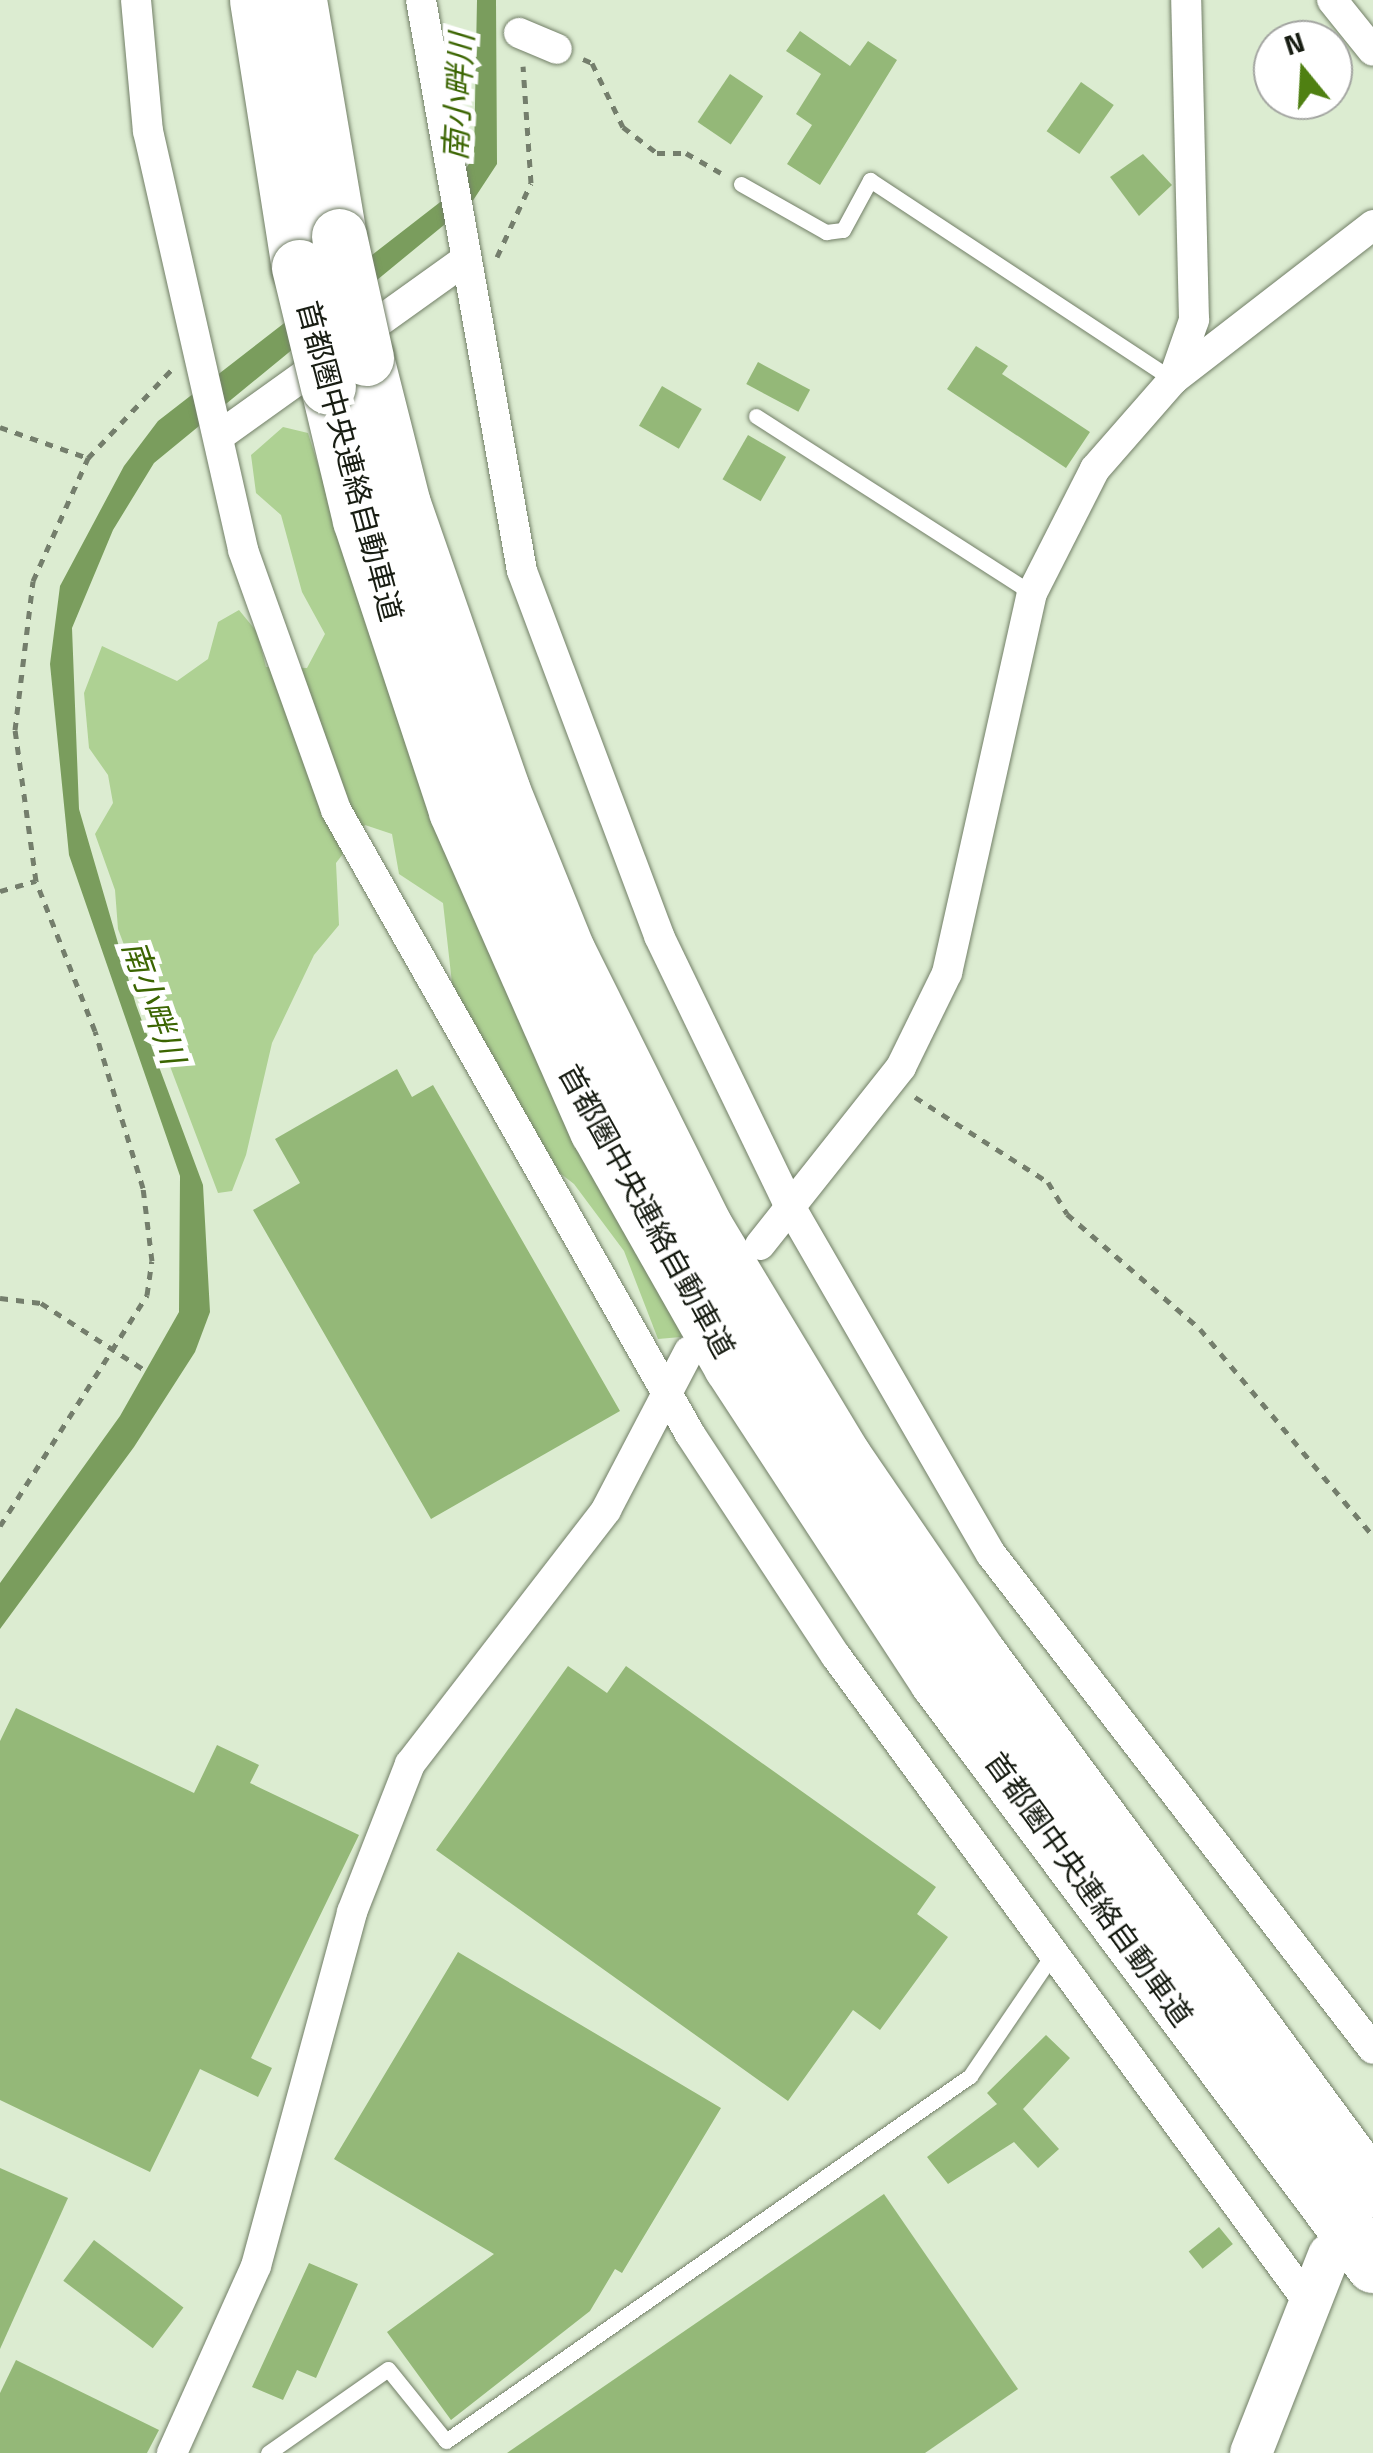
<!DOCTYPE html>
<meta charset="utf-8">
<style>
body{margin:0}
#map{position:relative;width:1373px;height:2453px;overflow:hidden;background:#dcecd1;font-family:"Titillium Web","Noto Sans JP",sans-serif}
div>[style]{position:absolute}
.green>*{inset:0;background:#aed193}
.water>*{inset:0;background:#7a9d5d}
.building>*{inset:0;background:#94b878;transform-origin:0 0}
.path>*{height:5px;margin-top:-2.5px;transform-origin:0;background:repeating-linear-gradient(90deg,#747e6c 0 8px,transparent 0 16px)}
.roads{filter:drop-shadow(0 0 2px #727f67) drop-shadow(0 0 2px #727f67)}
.lane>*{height:15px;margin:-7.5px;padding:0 7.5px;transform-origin:7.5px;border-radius:7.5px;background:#fff}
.street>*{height:30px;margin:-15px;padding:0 15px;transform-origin:15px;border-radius:15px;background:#fff}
.secondary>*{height:42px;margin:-21px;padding:0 21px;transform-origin:21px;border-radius:21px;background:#fff}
.highway>*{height:55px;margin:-27.5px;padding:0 27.5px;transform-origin:27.5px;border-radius:27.5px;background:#fff}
.bridges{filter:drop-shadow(0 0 2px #727f67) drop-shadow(0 0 2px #727f67)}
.highway-bridge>*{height:55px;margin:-27.5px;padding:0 27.5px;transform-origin:27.5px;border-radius:27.5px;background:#fff}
span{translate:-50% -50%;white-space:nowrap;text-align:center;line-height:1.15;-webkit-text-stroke:10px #fff;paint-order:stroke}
.street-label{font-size:30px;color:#181d13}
.water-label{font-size:32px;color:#3b6501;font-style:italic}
.north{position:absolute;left:1253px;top:20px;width:100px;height:100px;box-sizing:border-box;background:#fff;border:2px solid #a3a5a1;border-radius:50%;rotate:342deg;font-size:28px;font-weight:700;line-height:40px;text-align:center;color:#181d13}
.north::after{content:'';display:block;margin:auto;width:35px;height:45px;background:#4f8012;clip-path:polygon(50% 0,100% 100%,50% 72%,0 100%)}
</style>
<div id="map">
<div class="green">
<div style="clip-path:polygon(283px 427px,308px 433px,404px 738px,684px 1299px,681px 1337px,658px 1339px,624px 1251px,574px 1184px,552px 1167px,453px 992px,443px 903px,399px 874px,392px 834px,365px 825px,336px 863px,339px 925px,314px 955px,272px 1043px,246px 1155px,232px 1191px,218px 1193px,118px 929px,115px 890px,95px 834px,113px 803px,108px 775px,89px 748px,84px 693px,102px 646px,177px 681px,208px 659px,218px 622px,239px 610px,257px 632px,266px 667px,307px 668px,325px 634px,302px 592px,281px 515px,256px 493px,251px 455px)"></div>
</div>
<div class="water">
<div style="clip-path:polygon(477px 0,496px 0,497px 164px,472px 202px,154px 463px,113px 530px,72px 628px,79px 809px,136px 1005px,203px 1185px,210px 1312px,195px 1352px,134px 1447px,0 1629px,0 1583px,120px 1416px,179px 1312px,180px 1176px,69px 855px,50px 664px,60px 586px,124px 466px,158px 421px,448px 196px,474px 156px)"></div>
</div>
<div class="building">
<div style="clip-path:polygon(800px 31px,850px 66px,868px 41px,897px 60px,820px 185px,787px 164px,812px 125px,796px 114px,821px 74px,786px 51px)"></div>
<div style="left:730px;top:74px;width:40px;height:58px;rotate:34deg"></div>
<div style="left:1081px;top:82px;width:40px;height:60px;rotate:35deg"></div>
<div style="clip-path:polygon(1143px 154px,1172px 185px,1139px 216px,1110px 177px)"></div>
<div style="clip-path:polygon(976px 346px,1008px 366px,1002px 374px,1090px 432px,1066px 468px,947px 389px)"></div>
<div style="left:758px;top:362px;width:59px;height:25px;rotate:28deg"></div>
<div style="left:662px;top:386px;width:46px;height:46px;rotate:30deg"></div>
<div style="left:748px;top:435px;width:44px;height:51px;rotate:30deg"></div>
<div style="clip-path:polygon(397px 1069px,412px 1097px,433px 1085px,620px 1411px,431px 1519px,253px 1210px,300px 1183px,275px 1139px)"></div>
<div style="clip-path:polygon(568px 1666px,607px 1693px,626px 1666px,936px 1887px,917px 1914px,948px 1937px,880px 2030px,853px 2010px,788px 2101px,436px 1850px)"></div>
<div style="clip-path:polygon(16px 1708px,194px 1793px,217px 1745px,259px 1765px,250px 1783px,359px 1835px,251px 2058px,272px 2068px,258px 2097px,200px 2069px,150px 2172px,0 2100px,0 1741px)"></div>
<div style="clip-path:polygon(458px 1952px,721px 2108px,622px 2273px,615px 2269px,590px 2311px,451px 2420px,387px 2332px,494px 2254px,334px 2159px)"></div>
<div style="clip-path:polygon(1046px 2035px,1070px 2058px,1023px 2109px,1059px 2149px,1038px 2168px,1014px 2142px,948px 2184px,927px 2157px,997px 2104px,987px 2093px)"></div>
<div style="clip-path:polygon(0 2168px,68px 2198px,0 2349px)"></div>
<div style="clip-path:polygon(884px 2194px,1018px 2389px,925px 2453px,507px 2453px)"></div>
<div style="left:1219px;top:2227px;width:22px;height:39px;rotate:51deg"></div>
<div style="left:94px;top:2240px;width:112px;height:51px;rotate:37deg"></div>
<div style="clip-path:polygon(309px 2263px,358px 2284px,316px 2378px,297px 2370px,283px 2400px,252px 2387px)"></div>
<div style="clip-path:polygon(16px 2360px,159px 2430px,147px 2453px,0 2453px,0 2393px)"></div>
</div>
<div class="path">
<div style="left:583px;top:59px;width:10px;rotate:24deg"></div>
<div style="left:592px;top:63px;width:71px;rotate:64.2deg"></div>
<div style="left:623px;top:127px;width:43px;rotate:37.4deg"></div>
<div style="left:657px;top:153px;width:29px"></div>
<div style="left:686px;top:153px;width:40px;rotate:29.7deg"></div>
<div style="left:497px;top:257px;width:81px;rotate:-65.3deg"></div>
<div style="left:531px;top:183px;width:117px;rotate:-93.9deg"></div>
<div style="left:0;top:427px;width:93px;rotate:19.4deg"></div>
<div style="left:88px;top:458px;width:124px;rotate:-46.6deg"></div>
<div style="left:0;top:891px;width:37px;rotate:-16deg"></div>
<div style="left:915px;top:1097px;width:158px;rotate:32.6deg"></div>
<div style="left:1048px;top:1182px;width:37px;rotate:59deg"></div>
<div style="left:1067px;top:1214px;width:176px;rotate:40.8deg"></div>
<div style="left:1200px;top:1329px;width:270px;rotate:50.1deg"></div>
<div style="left:0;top:1298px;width:41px;rotate:7deg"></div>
<div style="left:41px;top:1303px;width:125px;rotate:32.9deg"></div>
<div style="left:0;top:1526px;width:274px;rotate:-57.5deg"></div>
<div style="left:147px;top:1295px;width:34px;rotate:-82deg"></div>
<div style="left:152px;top:1261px;width:74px;rotate:-97deg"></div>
<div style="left:143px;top:1188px;width:164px;rotate:-107deg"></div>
<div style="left:95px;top:1031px;width:161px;rotate:-111.5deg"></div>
<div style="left:36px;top:881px;width:152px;rotate:-97.9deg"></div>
<div style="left:15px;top:730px;width:150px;rotate:-83.1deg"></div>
<div style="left:33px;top:581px;width:135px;rotate:-65.9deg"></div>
</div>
<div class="roads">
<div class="lane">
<div style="left:741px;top:184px;width:98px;rotate:29.5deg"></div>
<div style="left:826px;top:232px;width:17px;rotate:-7deg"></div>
<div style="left:843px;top:230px;width:57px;rotate:-61.6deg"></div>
<div style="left:870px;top:180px;width:363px;rotate:33.4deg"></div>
<div style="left:756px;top:416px;width:328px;rotate:32.7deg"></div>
<div style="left:268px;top:2453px;width:146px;rotate:-35deg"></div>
<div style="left:388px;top:2369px;width:92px;rotate:51.1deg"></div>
<div style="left:446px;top:2441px;width:639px;rotate:-34.86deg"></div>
<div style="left:970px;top:2076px;width:148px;rotate:-55.8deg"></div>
</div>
<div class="street">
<div style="left:136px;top:0;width:132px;rotate:84.8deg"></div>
<div style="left:148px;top:131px;width:430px;rotate:77.2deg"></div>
<div style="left:243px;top:550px;width:276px;rotate:70.3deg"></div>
<div style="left:336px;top:810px;width:717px;rotate:60.43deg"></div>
<div style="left:690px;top:1434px;width:266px;rotate:56.7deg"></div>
<div style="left:836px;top:1656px;width:803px;rotate:53.82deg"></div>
<div style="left:421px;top:0;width:580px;rotate:79.97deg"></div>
<div style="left:522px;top:571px;width:390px;rotate:69.4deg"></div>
<div style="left:659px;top:936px;width:294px;rotate:64.2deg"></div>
<div style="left:787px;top:1201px;width:408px;rotate:60deg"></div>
<div style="left:991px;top:1554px;width:625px;rotate:52.34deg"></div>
<div style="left:1332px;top:0;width:65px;rotate:51.2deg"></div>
<div style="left:519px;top:33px;width:41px;rotate:22.8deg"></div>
<div style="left:1174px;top:379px;width:252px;rotate:-37.7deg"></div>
<div style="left:222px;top:434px;width:299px;rotate:-35.6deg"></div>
<div style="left:760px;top:1245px;width:227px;rotate:-51.6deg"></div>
<div style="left:901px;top:1067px;width:105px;rotate:-63.9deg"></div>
<div style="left:947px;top:973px;width:389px;rotate:-77.4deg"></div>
<div style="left:1032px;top:593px;width:139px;rotate:-63.1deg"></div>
<div style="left:1095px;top:469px;width:118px;rotate:-48.8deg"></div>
<div style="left:1173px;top:380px;width:64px;rotate:-70.7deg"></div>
<div style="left:1194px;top:320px;width:320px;rotate:-91.4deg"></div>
<div style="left:172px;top:2453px;width:205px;rotate:-65.8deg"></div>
<div style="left:256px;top:2266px;width:367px;rotate:-74.8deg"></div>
<div style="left:352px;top:1912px;width:159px;rotate:-68.6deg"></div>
<div style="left:410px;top:1764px;width:321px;rotate:-52.3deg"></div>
<div style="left:606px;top:1510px;width:179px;rotate:-62.4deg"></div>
</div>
<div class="secondary">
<div style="left:1251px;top:2453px;width:213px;rotate:-68.5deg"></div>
</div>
<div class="highway">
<div style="left:257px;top:0;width:270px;rotate:81.1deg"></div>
<div style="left:299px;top:0;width:239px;rotate:80.4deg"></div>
<div style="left:366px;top:358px;width:151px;rotate:75.8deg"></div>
<div style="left:403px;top:504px;width:302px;rotate:70.8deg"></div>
<div style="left:502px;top:789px;width:176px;rotate:68deg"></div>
<div style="left:568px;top:952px;width:305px;rotate:63.5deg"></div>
<div style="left:704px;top:1225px;width:271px;rotate:58.9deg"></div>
<div style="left:844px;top:1457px;width:241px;rotate:55.7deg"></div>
<div style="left:980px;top:1656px;width:663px;rotate:53.65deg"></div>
<div style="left:328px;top:387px;width:137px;rotate:76.5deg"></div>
<div style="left:360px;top:520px;width:306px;rotate:71.7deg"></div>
<div style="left:456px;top:811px;width:349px;rotate:66.2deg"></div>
<div style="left:597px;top:1130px;width:271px;rotate:60.4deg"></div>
<div style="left:731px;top:1366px;width:376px;rotate:56.8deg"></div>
<div style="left:937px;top:1681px;width:729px;rotate:53.26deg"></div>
</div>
</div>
<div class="bridges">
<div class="highway-bridge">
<div style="left:339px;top:236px;width:125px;rotate:77.5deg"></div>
<div style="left:299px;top:267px;width:123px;rotate:76.4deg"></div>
</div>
</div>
<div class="street-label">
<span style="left:350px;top:461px;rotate:75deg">首都圏中央連絡自動車道</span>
<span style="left:647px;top:1211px;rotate:61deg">首都圏中央連絡自動車道</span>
<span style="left:1089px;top:1889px;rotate:54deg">首都圏中央連絡自動車道</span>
</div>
<div class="water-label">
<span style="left:458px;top:97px;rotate:-87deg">南小畔川</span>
<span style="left:154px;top:1002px;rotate:71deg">南小畔川</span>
</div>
<div class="north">N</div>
</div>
